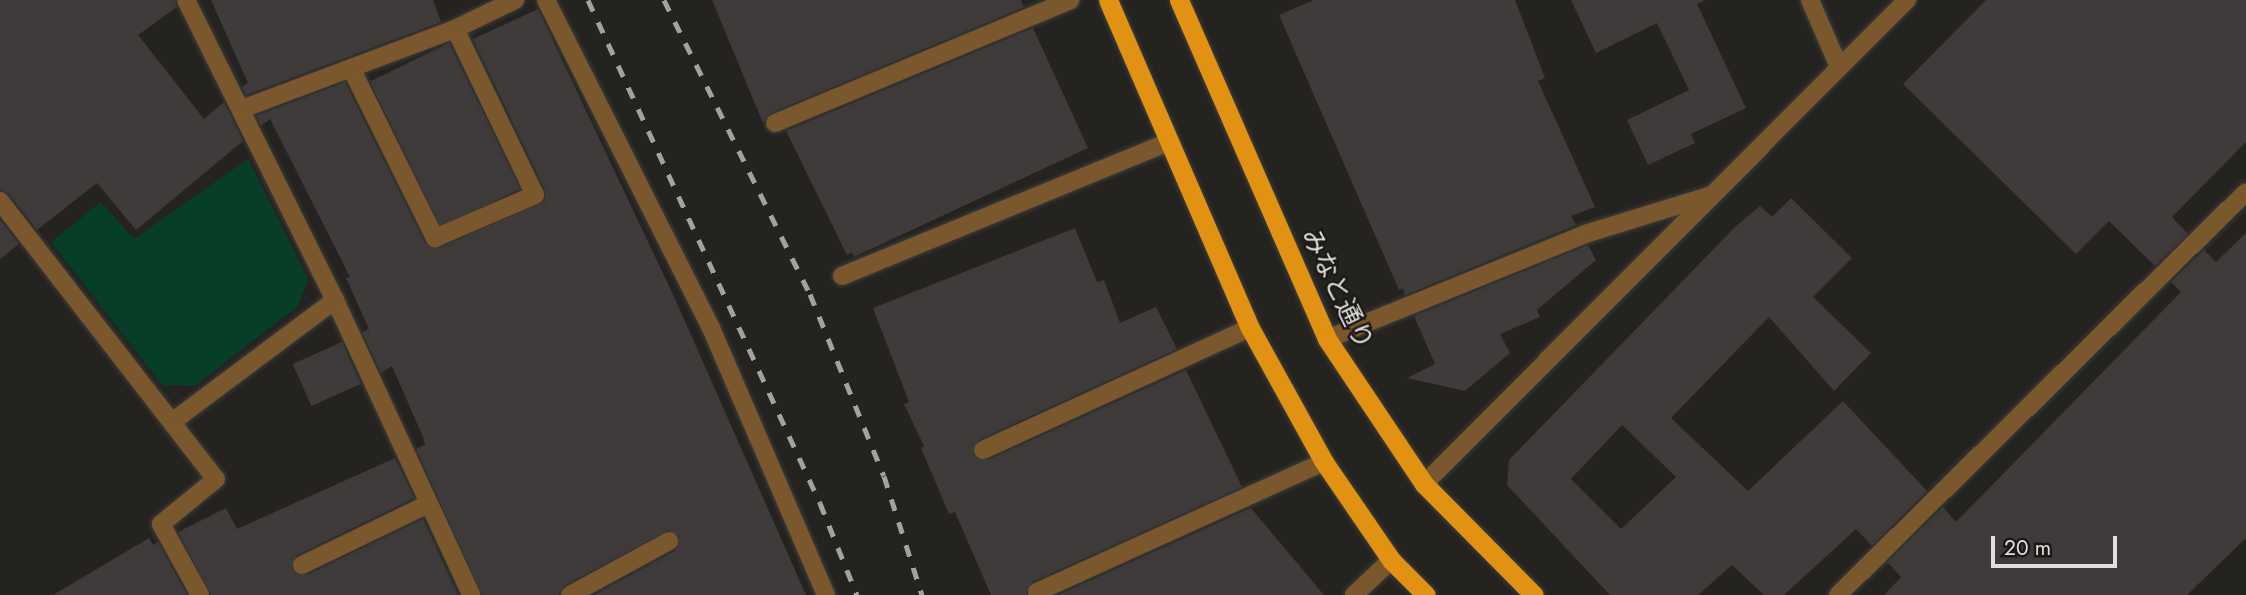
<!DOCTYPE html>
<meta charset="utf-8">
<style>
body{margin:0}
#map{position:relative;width:2246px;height:595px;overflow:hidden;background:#242320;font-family:Jost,"Noto Sans JP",sans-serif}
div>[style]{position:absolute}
.green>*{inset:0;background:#073e27}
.building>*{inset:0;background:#3e3b3a;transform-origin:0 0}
.roads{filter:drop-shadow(0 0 2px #3e3d3a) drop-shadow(0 0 2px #3e3d3a)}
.service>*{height:18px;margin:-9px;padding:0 9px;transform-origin:9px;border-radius:9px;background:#7a572d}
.minor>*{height:18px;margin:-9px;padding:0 9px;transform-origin:9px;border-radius:9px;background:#7a572d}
.tertiary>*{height:18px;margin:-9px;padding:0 9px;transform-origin:9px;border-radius:9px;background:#7a572d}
.trunk>*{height:19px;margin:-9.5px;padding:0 9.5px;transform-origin:9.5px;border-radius:9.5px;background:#e29212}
.rail>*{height:5px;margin-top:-2.5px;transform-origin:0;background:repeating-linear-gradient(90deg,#a3a29f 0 12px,transparent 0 24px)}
span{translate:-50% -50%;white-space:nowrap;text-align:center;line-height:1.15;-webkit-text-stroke:5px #1b1917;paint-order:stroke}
.street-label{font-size:26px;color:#e0dfdd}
.scale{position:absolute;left:1991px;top:536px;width:126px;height:32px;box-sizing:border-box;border:4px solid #e0dfdd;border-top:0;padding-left:9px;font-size:21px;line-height:24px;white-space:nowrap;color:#e0dfdd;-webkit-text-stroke:5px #1b1917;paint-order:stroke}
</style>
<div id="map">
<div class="green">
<div style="clip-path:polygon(248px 159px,308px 279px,298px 306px,195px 386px,162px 385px,51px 242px,101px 202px,134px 239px)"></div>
</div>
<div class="building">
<div style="clip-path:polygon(0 0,175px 0,177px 7px,138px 35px,204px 119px,224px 102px,243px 141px,136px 230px,97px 183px,37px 230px,9px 194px,0 190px)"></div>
<div style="clip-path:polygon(211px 0,433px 0,441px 22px,246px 95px,242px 87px,248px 83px)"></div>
<div style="clip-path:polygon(712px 0,1021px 0,1024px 7px,771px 113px,763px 123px)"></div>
<div style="clip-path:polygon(1314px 0,1515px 0,1545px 78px,1538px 81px,1595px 207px,1571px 216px,1576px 225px,1405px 295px,1403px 288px,1399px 290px,1279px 15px)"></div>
<div style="clip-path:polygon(1571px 0,1705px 0,1697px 4px,1746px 108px,1691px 134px,1695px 143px,1648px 165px,1627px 120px,1689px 90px,1657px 23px,1596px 53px)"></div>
<div style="clip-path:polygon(1986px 0,2246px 0,2246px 142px,2172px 217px,2188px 234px,2155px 266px,2109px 221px,2076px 254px,1903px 84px)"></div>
<div style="clip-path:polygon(538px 9px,676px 301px,806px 595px,594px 595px,675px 551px,679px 536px,669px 530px,565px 585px,559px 595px,482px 595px,416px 449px,425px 445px,423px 437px,392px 366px,381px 373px,362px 332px,369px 329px,346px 278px,350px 277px,270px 119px,261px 126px,256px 116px,345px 82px,425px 243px,439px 248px,545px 201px,545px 190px,473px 39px)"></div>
<div style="clip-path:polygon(1033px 28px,1088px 148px,854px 257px,852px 252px,847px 255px,786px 131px)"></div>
<div style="left:449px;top:43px;width:162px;height:88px;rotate:64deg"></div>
<div style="clip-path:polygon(evenodd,1791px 198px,1852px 258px,1813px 297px,1871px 353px,1834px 391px,1769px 317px,1671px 418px,1748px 491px,1843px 401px,1927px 491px,1872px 546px,1856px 529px,1784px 595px,1764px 595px,1732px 565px,1698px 595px,1610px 595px,1507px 485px,1509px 460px,1735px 227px,1760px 206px,1772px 217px,1791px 198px,1622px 425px,1676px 477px,1621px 529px,1571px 479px,1622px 425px)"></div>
<div style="clip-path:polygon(0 220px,19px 244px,0 259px)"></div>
<div style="clip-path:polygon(1075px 228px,1097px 282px,1104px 280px,1120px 323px,1156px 307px,1177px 349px,978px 440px,973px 455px,988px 460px,1186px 370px,1242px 487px,1032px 582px,1026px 595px,991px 595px,955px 512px,949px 514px,921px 448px,924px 446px,904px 404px,909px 402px,873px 308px)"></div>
<div style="clip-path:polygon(2246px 233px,2246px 538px,2187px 595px,1884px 595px,1901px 577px,1887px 562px,1943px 507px,1956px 522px,2181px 292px,2171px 282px,2204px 250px,2216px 262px)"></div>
<div style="clip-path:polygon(1588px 245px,1596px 260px,1537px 310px,1540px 317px,1500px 334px,1510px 353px,1465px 391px,1407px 378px,1435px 364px,1414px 316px)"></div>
<div style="left:342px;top:342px;width:46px;height:54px;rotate:66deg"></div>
<div style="clip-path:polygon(395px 458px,414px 498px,297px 555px,292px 569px,307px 575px,423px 519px,458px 595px,211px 595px,178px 532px,226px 508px,237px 529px)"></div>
<div style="clip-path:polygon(1251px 508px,1324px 595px,1058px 595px)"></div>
<div style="clip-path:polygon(149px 538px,153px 545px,158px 542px,187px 595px,53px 595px)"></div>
</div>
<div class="roads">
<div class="service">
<div style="left:775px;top:123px;width:320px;rotate:-22.6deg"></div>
<div style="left:842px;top:276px;width:352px;rotate:-22.3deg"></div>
<div style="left:983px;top:450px;width:294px;rotate:-24.6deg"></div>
<div style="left:1037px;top:592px;width:315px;rotate:-24.4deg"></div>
<div style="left:570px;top:595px;width:113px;rotate:-28.6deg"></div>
</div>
<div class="minor">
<div style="left:186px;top:0;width:335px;rotate:63.6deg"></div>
<div style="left:335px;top:300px;width:325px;rotate:65.2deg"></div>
<div style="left:546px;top:0;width:367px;rotate:63.3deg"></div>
<div style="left:711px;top:328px;width:291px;rotate:66.7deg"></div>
<div style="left:1810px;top:0;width:73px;rotate:66.6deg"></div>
<div style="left:351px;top:68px;width:190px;rotate:63.7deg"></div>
<div style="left:435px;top:238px;width:109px;rotate:-23.3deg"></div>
<div style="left:535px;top:195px;width:184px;rotate:-115.7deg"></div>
<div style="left:242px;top:109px;width:228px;rotate:-20.6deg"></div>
<div style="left:455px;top:29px;width:67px;rotate:-25.8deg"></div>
<div style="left:0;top:201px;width:352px;rotate:52.2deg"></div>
<div style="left:216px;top:479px;width:71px;rotate:140.7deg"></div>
<div style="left:161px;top:524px;width:81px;rotate:61.2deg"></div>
<div style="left:1327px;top:339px;width:279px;rotate:-22.1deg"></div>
<div style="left:1585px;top:234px;width:133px;rotate:-17.1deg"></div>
<div style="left:172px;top:422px;width:204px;rotate:-36.8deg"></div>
<div style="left:302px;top:565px;width:140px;rotate:-25.8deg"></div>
<div style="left:1354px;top:595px;width:51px;rotate:-43.4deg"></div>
<div style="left:1838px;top:595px;width:573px;rotate:-44.65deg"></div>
</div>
<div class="tertiary">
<div style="left:1424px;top:484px;width:684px;rotate:-45.06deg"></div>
</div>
<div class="trunk">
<div style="left:1108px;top:0;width:357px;rotate:66.6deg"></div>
<div style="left:1250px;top:328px;width:153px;rotate:61.1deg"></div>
<div style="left:1324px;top:462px;width:119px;rotate:55.6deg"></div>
<div style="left:1391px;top:560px;width:49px;rotate:45deg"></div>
<div style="left:1179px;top:0;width:370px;rotate:66.4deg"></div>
<div style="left:1327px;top:339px;width:174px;rotate:56.2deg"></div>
<div style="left:1424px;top:484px;width:156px;rotate:45.3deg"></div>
</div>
</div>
<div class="rail">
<div style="left:588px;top:0;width:554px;rotate:65.24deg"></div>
<div style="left:820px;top:503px;width:99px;rotate:68.1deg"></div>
<div style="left:664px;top:0;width:328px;rotate:63.6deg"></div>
<div style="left:810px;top:294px;width:196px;rotate:67.9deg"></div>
<div style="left:884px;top:476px;width:125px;rotate:72.3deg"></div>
</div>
<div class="street-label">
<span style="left:1337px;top:289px;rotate:64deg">みなと通り</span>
</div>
<div class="scale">20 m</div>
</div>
